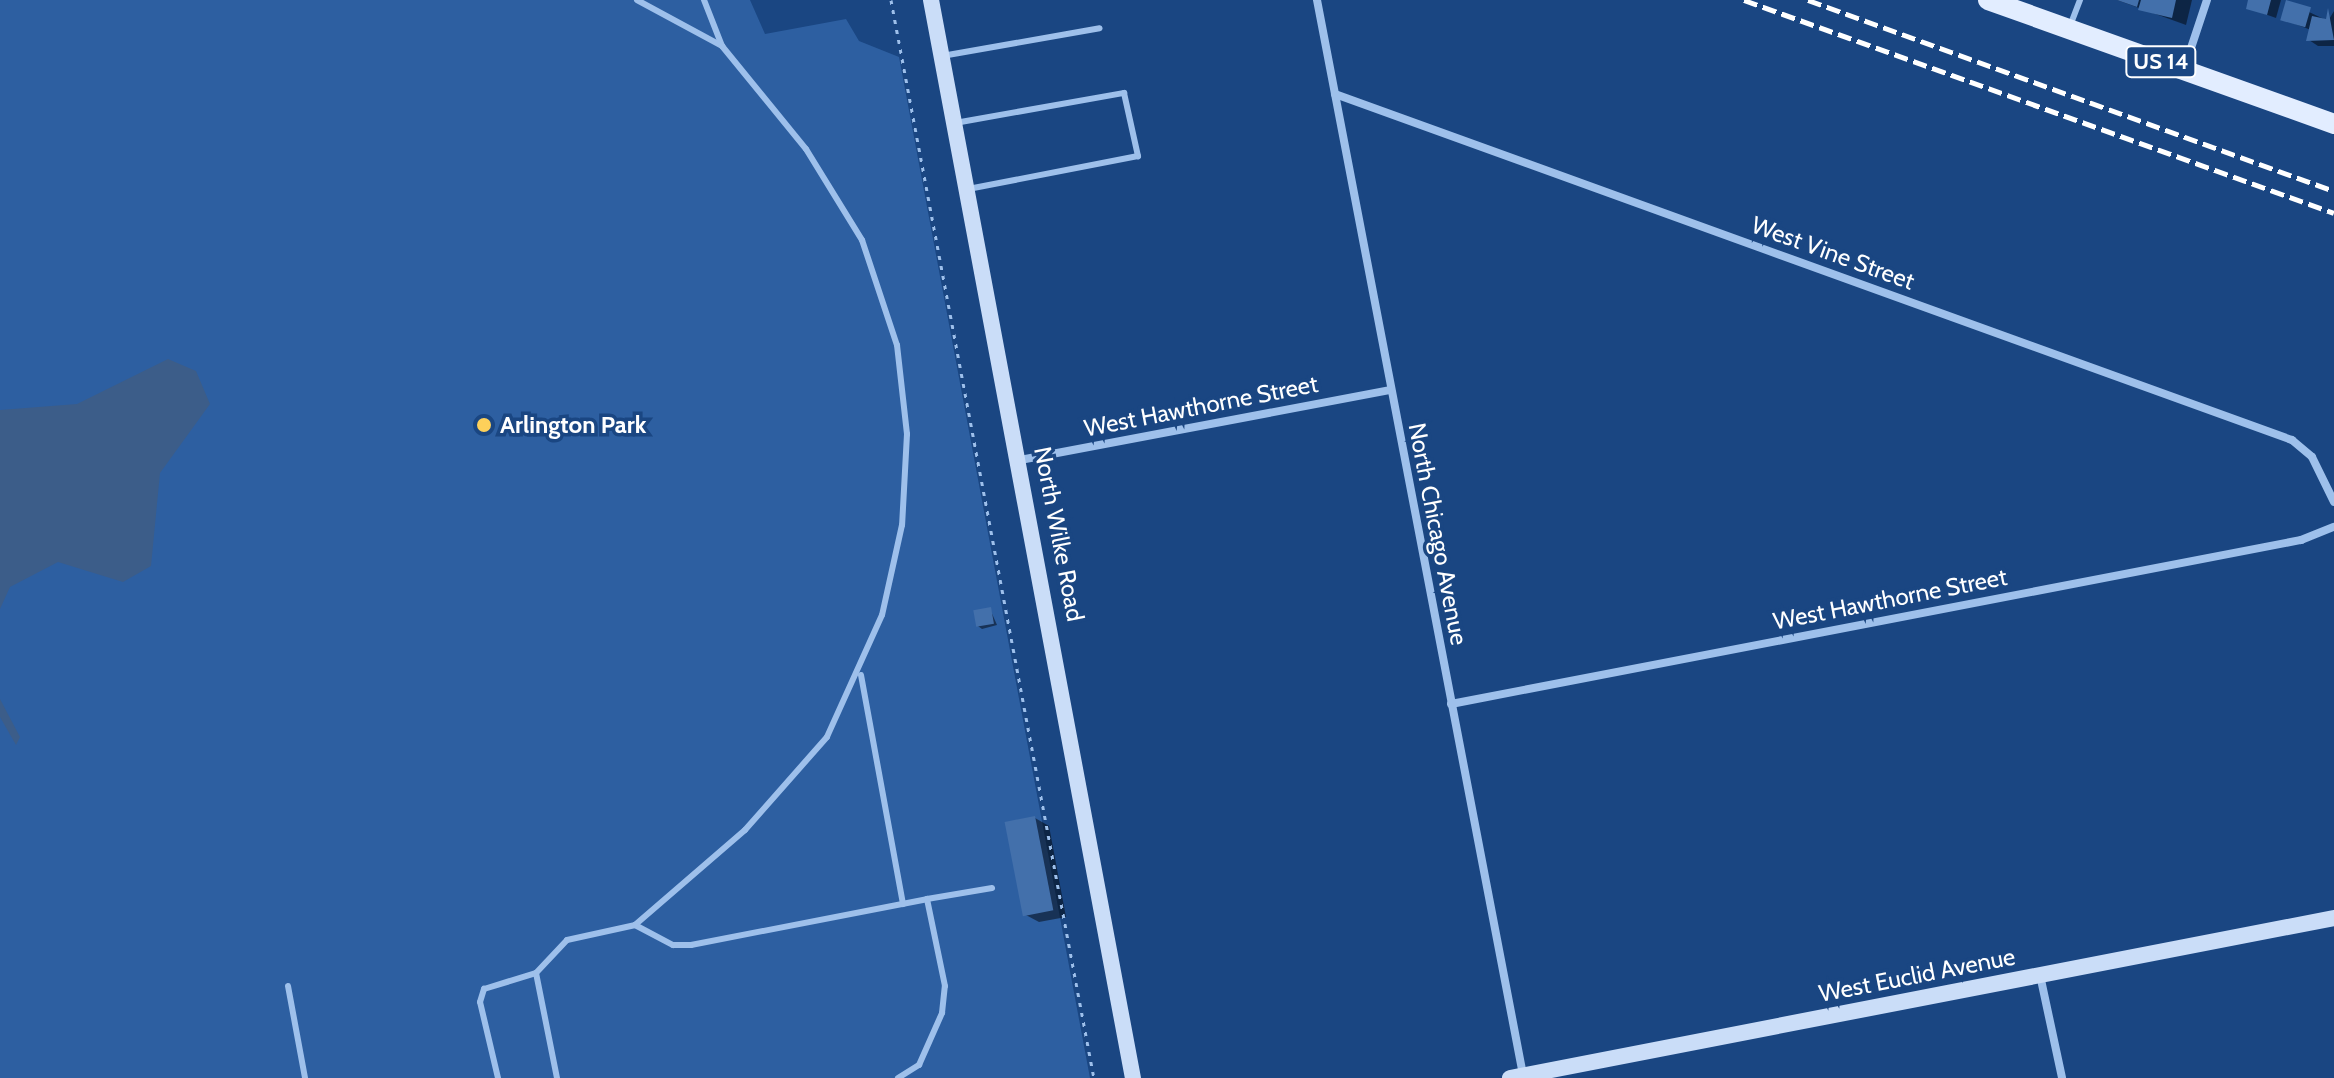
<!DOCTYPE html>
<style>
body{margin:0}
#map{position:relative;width:2334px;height:1078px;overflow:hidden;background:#1a4682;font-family:Cabin,sans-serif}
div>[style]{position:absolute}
.green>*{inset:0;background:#2d5fa1}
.water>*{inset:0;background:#3c5d89}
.shadow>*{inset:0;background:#0007}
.building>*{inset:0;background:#4370ab;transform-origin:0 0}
.path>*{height:3px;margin-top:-1.5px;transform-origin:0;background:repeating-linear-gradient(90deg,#9ec0eb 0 4px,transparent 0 10px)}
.service>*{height:6px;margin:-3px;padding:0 3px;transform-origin:3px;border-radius:3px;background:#9ec0eb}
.minor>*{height:8px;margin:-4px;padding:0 4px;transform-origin:4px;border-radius:4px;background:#9ec0eb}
.secondary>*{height:16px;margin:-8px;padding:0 8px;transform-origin:8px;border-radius:8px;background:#caddf8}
.primary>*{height:20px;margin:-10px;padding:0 10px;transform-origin:10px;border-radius:10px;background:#e2edff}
.rail>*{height:5px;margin-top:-2.5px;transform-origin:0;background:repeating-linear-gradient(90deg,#fff 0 14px,transparent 0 20px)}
.dots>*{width:22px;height:22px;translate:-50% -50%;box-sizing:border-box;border:4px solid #1a4682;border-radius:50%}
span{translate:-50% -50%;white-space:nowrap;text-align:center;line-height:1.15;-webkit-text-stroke:7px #1a4682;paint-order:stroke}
.shield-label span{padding:2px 6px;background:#1a4682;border:2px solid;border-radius:6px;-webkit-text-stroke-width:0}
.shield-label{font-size:22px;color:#fff;font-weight:700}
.street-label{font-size:24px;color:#fff}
.poi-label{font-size:24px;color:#fff;font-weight:700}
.left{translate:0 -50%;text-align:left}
</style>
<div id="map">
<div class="green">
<div style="clip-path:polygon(0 0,750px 0,765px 34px,846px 19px,859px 41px,899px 57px,1090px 1078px,0 1078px)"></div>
</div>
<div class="water">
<div style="clip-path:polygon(168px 359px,196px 371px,210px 404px,160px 473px,151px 566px,123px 582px,58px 562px,10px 587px,0 609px,0 410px,77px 404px)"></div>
<div style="clip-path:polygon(0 699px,20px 737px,16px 745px,0 717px)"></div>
</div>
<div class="shadow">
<div style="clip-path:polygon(2117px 0,2192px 0,2186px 25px)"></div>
<div style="clip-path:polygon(2250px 0,2281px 0,2276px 18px,2248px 8px)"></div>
<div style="clip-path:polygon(2288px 2px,2328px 21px,2334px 11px,2334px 46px,2318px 46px,2309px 40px,2311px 30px,2282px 19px)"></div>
<div style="clip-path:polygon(990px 609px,997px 625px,982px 629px,978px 626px)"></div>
<div style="clip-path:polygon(1035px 818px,1049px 826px,1066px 917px,1039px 922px,1024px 914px)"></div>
</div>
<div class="building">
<div style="clip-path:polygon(2117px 0,2139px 0,2137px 7px)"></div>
<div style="clip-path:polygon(2141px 0,2176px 0,2172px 18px,2138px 10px)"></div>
<div style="clip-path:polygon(2248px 0,2271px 0,2267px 15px,2246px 9px)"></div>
<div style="left:2286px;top:0;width:26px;height:21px;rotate:16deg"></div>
<div style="clip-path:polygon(2328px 8px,2334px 40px,2306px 41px,2312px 16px,2326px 19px)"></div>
<div style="left:991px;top:607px;width:17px;height:18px;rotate:80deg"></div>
<div style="left:1035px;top:816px;width:96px;height:31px;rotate:79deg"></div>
</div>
<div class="path">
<div style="left:891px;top:0;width:1097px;rotate:79.34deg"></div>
</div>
<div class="service">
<div style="left:637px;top:0;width:97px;rotate:28.4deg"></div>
<div style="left:704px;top:0;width:49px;rotate:68.6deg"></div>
<div style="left:722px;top:46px;width:133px;rotate:50.8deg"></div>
<div style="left:806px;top:149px;width:107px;rotate:58.4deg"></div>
<div style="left:862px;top:240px;width:111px;rotate:71.6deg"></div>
<div style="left:897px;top:345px;width:90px;rotate:83.6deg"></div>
<div style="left:907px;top:434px;width:91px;rotate:93.1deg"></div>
<div style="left:902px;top:525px;width:92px;rotate:102.5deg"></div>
<div style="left:882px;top:615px;width:134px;rotate:114.3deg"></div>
<div style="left:827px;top:737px;width:124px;rotate:131.4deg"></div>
<div style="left:745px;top:830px;width:145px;rotate:139.2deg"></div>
<div style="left:635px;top:925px;width:43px;rotate:27.8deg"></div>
<div style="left:673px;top:945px;width:18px"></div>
<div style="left:691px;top:945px;width:240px;rotate:-11deg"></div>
<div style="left:2070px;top:26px;width:28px;rotate:-69deg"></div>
<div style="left:942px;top:56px;width:160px;rotate:-10deg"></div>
<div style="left:955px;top:123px;width:172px;rotate:-10.1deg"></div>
<div style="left:1124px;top:93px;width:65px;rotate:77.5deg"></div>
<div style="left:1138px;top:156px;width:173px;rotate:169deg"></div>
<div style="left:861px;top:675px;width:233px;rotate:79.6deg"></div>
<div style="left:288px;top:986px;width:94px;rotate:79.5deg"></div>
<div style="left:498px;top:1078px;width:78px;rotate:-103.3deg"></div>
<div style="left:480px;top:1002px;width:14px;rotate:-73deg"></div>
<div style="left:484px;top:989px;width:54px;rotate:-17.1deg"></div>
<div style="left:557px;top:1078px;width:107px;rotate:-101.3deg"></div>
<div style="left:536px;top:973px;width:45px;rotate:-46.8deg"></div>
<div style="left:567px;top:940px;width:70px;rotate:-12.4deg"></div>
<div style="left:898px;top:1078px;width:25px;rotate:-32deg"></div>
<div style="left:919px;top:1065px;width:57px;rotate:-66.1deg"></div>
<div style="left:942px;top:1013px;width:27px;rotate:-84deg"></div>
<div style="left:945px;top:986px;width:89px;rotate:-101.7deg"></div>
<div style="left:927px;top:899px;width:66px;rotate:-9.6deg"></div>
</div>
<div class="minor">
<div style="left:1317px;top:0;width:1095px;rotate:79.15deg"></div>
<div style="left:2184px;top:69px;width:73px;rotate:-71.6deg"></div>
<div style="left:1335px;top:94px;width:1018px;rotate:19.88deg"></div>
<div style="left:2292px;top:440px;width:26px;rotate:40deg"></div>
<div style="left:2312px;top:457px;width:50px;rotate:63.9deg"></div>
<div style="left:1020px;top:460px;width:376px;rotate:-10.7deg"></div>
<div style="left:1451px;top:704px;width:866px;rotate:-10.92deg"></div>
<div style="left:2301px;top:540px;width:35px;rotate:-22deg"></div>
<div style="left:2040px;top:975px;width:105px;rotate:77.9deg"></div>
</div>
<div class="secondary">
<div style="left:931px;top:0;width:1097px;rotate:79.39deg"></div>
<div style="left:1510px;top:1078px;width:839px;rotate:-10.99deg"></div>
</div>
<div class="primary">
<div style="left:1988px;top:0;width:368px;rotate:19.7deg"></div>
</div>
<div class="rail">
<div style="left:1744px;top:0;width:627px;rotate:19.85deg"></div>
<div style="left:1808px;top:0;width:560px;rotate:19.96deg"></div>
</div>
<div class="dots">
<div style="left:484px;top:425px;background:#fdd05a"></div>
</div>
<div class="shield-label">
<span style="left:2161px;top:62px">US 14</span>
</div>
<div class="street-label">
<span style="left:1833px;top:253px;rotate:20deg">West Vine Street</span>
<span style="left:1201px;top:406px;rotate:-11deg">West Hawthorne Street</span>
<span style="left:1059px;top:534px;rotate:79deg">North Wilke Road</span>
<span style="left:1438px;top:534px;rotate:79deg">North Chicago Avenue</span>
<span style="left:1890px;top:599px;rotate:-11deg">West Hawthorne Street</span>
<span style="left:1917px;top:975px;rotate:-11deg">West Euclid Avenue</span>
</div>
<div class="poi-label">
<span class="left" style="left:500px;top:425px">Arlington Park</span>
</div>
</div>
